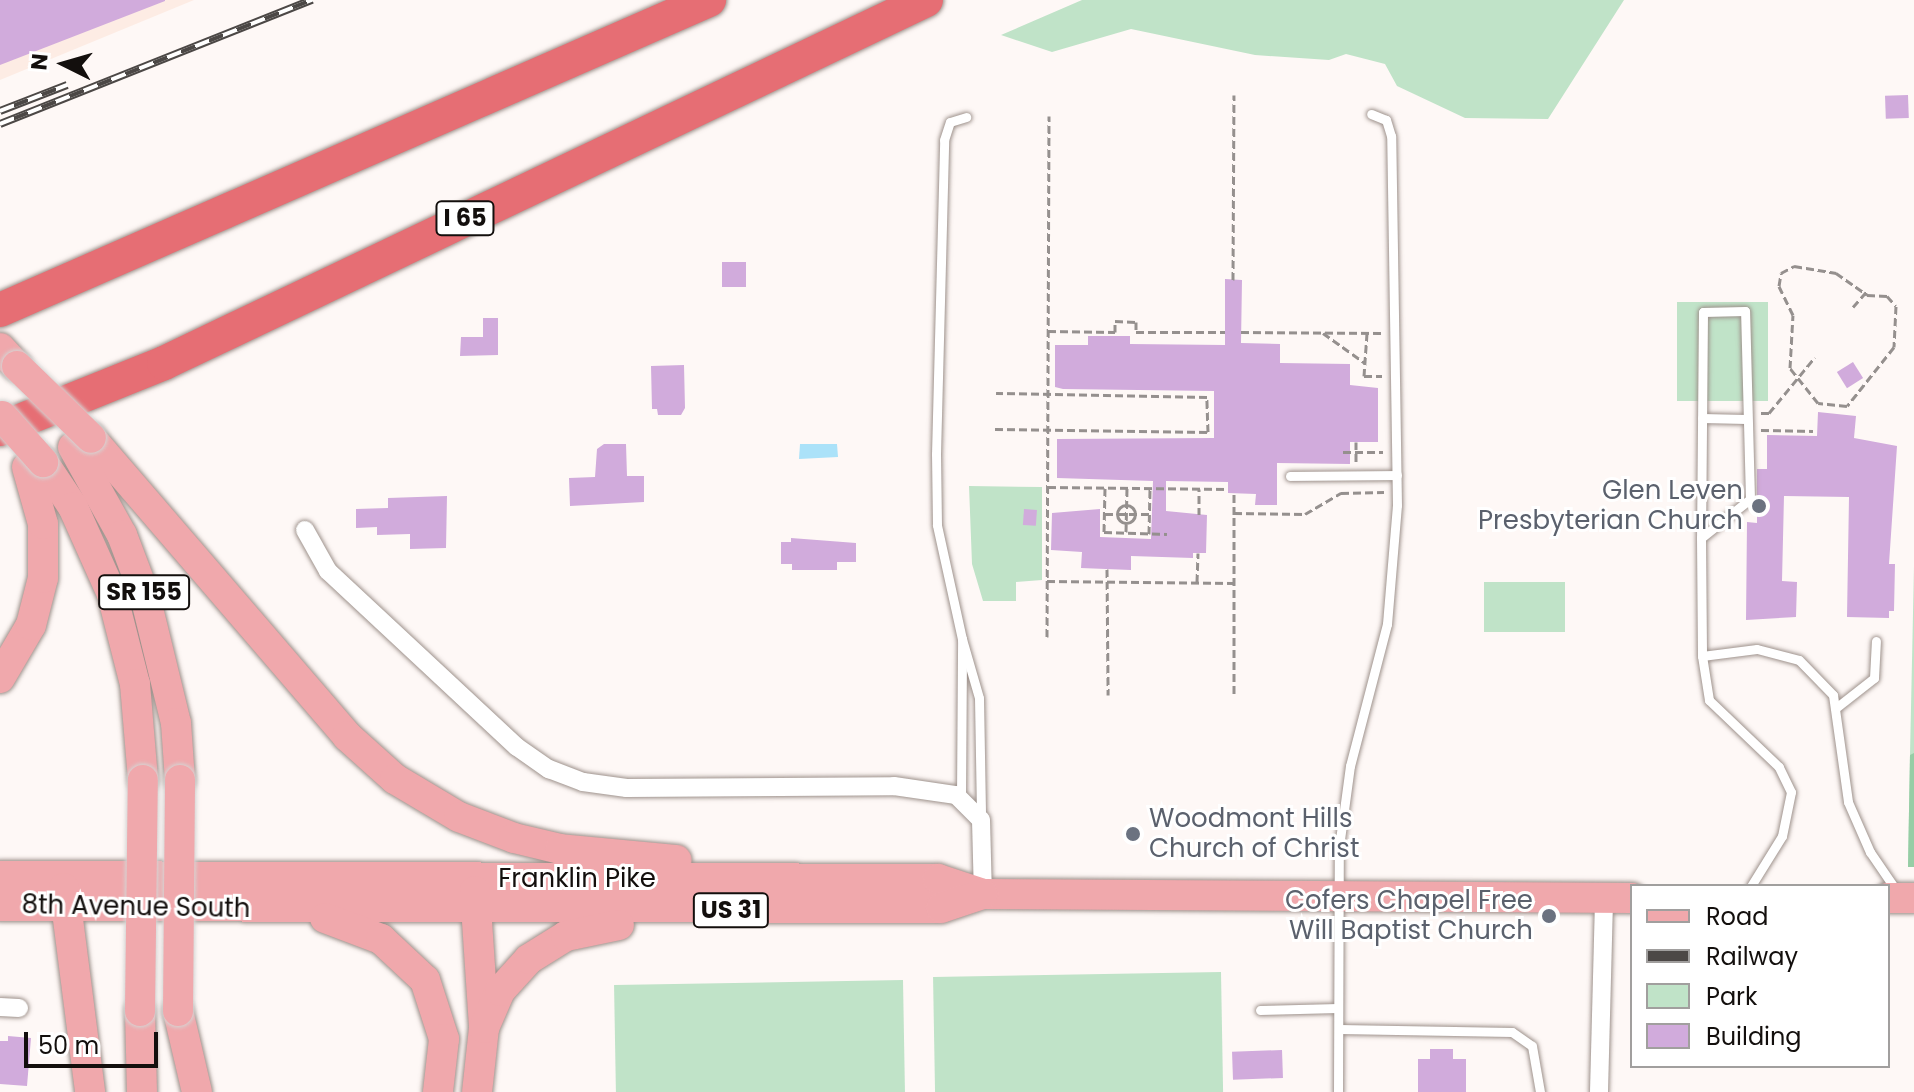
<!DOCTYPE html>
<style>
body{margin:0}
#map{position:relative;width:1914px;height:1092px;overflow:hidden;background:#fef8f6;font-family:Poppins,sans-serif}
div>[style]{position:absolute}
.built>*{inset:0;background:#fdece4}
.green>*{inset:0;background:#c0e3c8;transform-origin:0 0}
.forest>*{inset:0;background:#96cda5}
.water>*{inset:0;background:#abe2f9}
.building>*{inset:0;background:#d1abdc;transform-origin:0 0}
.path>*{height:3px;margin-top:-1.5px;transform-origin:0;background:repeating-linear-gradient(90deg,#95908e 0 8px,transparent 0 12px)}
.path>.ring{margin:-1.5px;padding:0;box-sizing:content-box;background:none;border:3px solid #95908e;border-radius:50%}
.roads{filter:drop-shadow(0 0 2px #9e928c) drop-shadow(0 0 2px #9e928c)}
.lane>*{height:9px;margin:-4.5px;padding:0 4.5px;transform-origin:4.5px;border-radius:4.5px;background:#fff}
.street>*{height:18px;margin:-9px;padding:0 9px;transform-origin:9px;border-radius:9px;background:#fff}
.primary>*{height:30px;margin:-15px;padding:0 15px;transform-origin:15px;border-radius:15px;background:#f0a8ac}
.highway>*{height:34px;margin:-17px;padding:0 17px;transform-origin:17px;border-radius:17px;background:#e66e74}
.rail>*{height:8px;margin-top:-4px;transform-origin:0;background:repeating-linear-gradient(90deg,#fff 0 15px,#4c4846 0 30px);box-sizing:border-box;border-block:2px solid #4c4846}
.bridges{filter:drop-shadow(0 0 2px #d5d4d3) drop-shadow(0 0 2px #d5d4d3)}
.primary-bridge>*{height:30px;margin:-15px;padding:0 15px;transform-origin:15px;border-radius:15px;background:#f0a8ac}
.dots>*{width:22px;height:22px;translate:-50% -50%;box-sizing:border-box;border:4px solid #fff;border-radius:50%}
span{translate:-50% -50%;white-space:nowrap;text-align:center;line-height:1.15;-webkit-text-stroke:6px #fff;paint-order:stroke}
.shield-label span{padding:2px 6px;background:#fff;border:2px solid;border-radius:6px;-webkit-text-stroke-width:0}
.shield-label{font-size:24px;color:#130f0d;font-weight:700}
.worship-label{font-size:26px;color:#5b616d}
.right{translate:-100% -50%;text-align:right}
.left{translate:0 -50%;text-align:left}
.street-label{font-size:26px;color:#130f0d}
.legend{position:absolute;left:1630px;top:884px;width:260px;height:184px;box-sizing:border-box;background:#fff;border:2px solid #a19f9e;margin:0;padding:10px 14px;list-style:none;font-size:24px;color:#130f0d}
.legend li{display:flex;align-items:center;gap:16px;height:40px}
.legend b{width:40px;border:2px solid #a19f9e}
.north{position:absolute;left:24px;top:24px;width:80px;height:80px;-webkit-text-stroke:6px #fff;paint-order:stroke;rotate:275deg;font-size:22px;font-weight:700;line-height:32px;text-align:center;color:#130f0d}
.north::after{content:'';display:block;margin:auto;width:28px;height:36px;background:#130f0d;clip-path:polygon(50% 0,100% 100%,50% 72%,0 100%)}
.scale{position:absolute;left:24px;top:1032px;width:134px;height:36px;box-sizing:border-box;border:4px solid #130f0d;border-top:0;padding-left:10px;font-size:24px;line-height:28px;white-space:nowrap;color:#130f0d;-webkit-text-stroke:6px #fff;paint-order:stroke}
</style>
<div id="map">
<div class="built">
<div style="clip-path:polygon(0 0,194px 0,0 80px)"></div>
</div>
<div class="green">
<div style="clip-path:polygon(1082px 0,1624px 0,1548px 119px,1465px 118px,1397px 86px,1385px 64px,1346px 54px,1329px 60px,1255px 55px,1131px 29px,1052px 52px,1001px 35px)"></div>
<div style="left:1677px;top:302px;width:91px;height:99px"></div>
<div style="clip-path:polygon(969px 486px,1042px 487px,1042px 580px,1016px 582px,1016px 601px,983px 601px,972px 564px)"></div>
<div style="clip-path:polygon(1914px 566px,1914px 867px,1908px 867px,1910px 755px)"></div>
<div style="left:1565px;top:582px;width:50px;height:81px;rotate:90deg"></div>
<div style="left:1221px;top:972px;width:120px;height:288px;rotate:89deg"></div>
<div style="left:903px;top:980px;width:112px;height:289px;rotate:89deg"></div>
</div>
<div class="forest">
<div style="clip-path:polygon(1914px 753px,1914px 867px,1908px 867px,1910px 755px)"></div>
</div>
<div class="water">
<div style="clip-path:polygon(800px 444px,837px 444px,838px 457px,799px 459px)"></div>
</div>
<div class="building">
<div style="clip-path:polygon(0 0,165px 0,165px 1px,0 65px)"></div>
<div style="left:1908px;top:95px;width:23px;height:23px;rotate:88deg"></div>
<div style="left:722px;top:262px;width:24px;height:25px"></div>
<div style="clip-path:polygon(1225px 279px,1242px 280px,1241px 343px,1280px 344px,1280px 363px,1350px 364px,1350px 385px,1378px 388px,1378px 442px,1350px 442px,1350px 464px,1277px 463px,1277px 505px,1255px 505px,1256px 494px,1228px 493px,1228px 482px,1166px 481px,1166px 511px,1207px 515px,1206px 553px,1193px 553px,1193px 558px,1131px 556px,1131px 570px,1081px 568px,1082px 552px,1051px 550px,1052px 513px,1100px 509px,1100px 537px,1151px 539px,1153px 481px,1057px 478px,1057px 439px,1214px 438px,1214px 391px,1063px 389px,1055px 387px,1055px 345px,1088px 345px,1088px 336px,1130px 336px,1130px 344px,1225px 345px)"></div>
<div style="clip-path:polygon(483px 318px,498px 318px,498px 355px,460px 356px,461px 337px,483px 337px)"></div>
<div style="left:1853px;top:362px;width:19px;height:19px;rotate:58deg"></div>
<div style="clip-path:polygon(684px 365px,685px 408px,681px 415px,658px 415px,657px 409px,652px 409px,651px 366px)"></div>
<div style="clip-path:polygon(1818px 412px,1856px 416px,1854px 438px,1897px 446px,1889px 564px,1895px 564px,1894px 611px,1889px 611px,1889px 618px,1847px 617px,1849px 497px,1784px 496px,1782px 581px,1797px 582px,1796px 617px,1746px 620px,1747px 522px,1757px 523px,1757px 469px,1767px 469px,1767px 435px,1817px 436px)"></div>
<div style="clip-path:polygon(604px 444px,626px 444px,627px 476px,644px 476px,644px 502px,570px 506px,569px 478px,595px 477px,597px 449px)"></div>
<div style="clip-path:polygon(447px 496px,446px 548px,410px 549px,410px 534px,377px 535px,377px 527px,356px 528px,356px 509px,388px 508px,388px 498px)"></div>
<div style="left:1024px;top:509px;width:13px;height:16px;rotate:4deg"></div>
<div style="clip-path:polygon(791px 538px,856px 543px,856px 562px,837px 562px,837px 570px,792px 570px,792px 564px,781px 564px,781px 542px,791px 542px)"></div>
<div style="clip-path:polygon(8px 1036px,31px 1038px,27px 1086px,0 1084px,0 1041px,8px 1041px)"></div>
<div style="clip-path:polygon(1430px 1049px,1453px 1049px,1453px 1059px,1466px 1059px,1466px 1092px,1418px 1092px,1418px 1059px,1430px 1059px)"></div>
<div style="left:1282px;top:1050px;width:28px;height:50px;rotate:88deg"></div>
</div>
<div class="path">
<div style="left:1794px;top:266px;width:43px;rotate:9.5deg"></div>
<div style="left:1836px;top:273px;width:38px;rotate:35deg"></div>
<div style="left:1867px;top:295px;width:20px;rotate:3deg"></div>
<div style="left:1887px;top:296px;width:13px;rotate:48deg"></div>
<div style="left:1896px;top:306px;width:41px;rotate:92.8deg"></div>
<div style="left:1894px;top:347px;width:75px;rotate:128.5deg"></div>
<div style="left:1847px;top:406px;width:29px;rotate:-174deg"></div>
<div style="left:1818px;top:403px;width:45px;rotate:-128.7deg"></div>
<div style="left:1790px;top:368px;width:53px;rotate:-86.8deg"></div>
<div style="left:1793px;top:315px;width:32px;rotate:-116deg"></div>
<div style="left:1779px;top:286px;width:13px;rotate:-81deg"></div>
<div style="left:1781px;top:273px;width:15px;rotate:-28deg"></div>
<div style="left:1233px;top:280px;width:185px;rotate:-89.7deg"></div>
<div style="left:1853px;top:307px;width:23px;rotate:-49deg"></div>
<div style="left:1048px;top:331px;width:67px;rotate:0.9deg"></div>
<div style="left:1115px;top:332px;width:11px;rotate:-90deg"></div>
<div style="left:1115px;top:321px;width:21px;rotate:3deg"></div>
<div style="left:1136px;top:322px;width:10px;rotate:90deg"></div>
<div style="left:1136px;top:332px;width:89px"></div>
<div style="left:1241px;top:332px;width:141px;rotate:0.4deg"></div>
<div style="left:1323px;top:333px;width:52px;rotate:35.5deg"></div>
<div style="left:1367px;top:333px;width:43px;rotate:94deg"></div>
<div style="left:1364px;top:376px;width:18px"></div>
<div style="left:1761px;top:413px;width:8px"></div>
<div style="left:1769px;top:413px;width:72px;rotate:-50.6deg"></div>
<div style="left:995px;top:429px;width:213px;rotate:0.8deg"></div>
<div style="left:1208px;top:432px;width:35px;rotate:-92deg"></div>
<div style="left:1207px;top:397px;width:211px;rotate:-178.9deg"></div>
<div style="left:1761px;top:430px;width:52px;rotate:1.1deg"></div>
<div style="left:1343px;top:452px;width:40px"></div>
<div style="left:1356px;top:462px;width:20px;rotate:-90deg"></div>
<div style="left:1048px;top:487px;width:180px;rotate:0.6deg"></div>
<div style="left:1105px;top:488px;width:44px;rotate:91.3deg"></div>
<div style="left:1104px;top:532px;width:63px;rotate:1.8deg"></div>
<div style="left:1234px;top:494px;width:200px;rotate:90deg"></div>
<div class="ring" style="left:1117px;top:505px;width:15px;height:15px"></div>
<div style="left:1234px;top:513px;width:71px;rotate:0.8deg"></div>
<div style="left:1305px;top:514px;width:42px;rotate:-30.3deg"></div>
<div style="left:1341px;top:493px;width:43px;rotate:-1.3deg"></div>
<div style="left:1105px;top:514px;width:44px"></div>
<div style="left:1199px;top:515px;width:26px;rotate:-90deg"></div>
<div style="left:1126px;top:532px;width:44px;rotate:-88.7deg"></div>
<div style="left:1149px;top:534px;width:45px;rotate:-88.7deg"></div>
<div style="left:1107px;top:569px;width:126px;rotate:89.5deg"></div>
<div style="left:1047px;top:581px;width:187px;rotate:0.6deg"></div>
<div style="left:1197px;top:582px;width:29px;rotate:-88deg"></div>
<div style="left:1047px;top:637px;width:521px;rotate:-89.78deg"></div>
</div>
<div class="roads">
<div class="lane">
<div style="left:1702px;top:418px;width:44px;rotate:1.3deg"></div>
<div style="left:1290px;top:476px;width:107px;rotate:-0.5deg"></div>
<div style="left:1701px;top:538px;width:63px;rotate:-38.5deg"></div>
<div style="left:1750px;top:499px;width:188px;rotate:-91.5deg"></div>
<div style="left:1745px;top:311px;width:42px;rotate:178.6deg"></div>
<div style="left:1703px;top:312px;width:226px;rotate:90.5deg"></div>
<div style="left:1701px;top:538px;width:118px;rotate:89.5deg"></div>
<div style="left:962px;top:639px;width:117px;rotate:-102.4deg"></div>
<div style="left:937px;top:525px;width:71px;rotate:-90.8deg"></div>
<div style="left:936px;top:454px;width:314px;rotate:-88.5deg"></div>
<div style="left:944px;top:140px;width:19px;rotate:-72deg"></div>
<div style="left:950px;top:122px;width:17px;rotate:-17deg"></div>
<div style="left:1837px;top:707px;width:47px;rotate:-38.1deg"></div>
<div style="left:1874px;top:678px;width:37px;rotate:-87deg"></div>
<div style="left:961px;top:797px;width:158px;rotate:-89.6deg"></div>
<div style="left:962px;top:639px;width:61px;rotate:73.9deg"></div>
<div style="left:979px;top:698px;width:118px;rotate:89deg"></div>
<div style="left:1751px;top:886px;width:59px;rotate:-58.2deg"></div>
<div style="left:1782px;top:836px;width:45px;rotate:-78.4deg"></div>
<div style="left:1791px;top:792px;width:28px;rotate:-116deg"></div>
<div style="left:1779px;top:767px;width:97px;rotate:-136.3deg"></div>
<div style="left:1709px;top:700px;width:45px;rotate:-99deg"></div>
<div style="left:1702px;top:656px;width:55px;rotate:-7.3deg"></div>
<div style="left:1757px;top:649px;width:43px;rotate:14.7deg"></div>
<div style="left:1799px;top:660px;width:49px;rotate:45.8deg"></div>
<div style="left:1833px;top:695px;width:108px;rotate:82deg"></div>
<div style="left:1848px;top:802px;width:55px;rotate:66.3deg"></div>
<div style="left:1870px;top:852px;width:46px;rotate:55.6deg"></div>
<div style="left:1260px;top:1010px;width:78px;rotate:-1.5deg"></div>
<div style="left:1339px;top:1029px;width:173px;rotate:1deg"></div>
<div style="left:1512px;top:1032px;width:24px;rotate:35deg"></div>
<div style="left:1532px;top:1046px;width:47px;rotate:80.1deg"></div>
<div style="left:1338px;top:1092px;width:245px;rotate:-89.8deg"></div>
<div style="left:1339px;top:847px;width:82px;rotate:-82.3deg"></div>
<div style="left:1350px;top:766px;width:147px;rotate:-75.4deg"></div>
<div style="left:1387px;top:624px;width:119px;rotate:-85.2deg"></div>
<div style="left:1397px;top:505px;width:369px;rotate:-90.9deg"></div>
<div style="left:1391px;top:136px;width:17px;rotate:-107deg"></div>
<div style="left:1386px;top:120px;width:16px;rotate:-158deg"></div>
</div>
<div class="street">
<div style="left:305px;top:530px;width:47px;rotate:60.7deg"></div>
<div style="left:328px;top:571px;width:258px;rotate:43deg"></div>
<div style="left:517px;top:747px;width:39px;rotate:35deg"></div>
<div style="left:549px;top:769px;width:36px;rotate:21deg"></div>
<div style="left:583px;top:782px;width:44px;rotate:7.8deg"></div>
<div style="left:627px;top:788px;width:267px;rotate:-0.4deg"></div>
<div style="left:894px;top:786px;width:63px;rotate:8.3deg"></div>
<div style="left:956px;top:795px;width:35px;rotate:45deg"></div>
<div style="left:981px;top:820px;width:74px;rotate:88.5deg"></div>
<div style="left:0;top:1007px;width:19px;rotate:3deg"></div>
<div style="left:1599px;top:1092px;width:194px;rotate:-88.5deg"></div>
</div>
<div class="primary">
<div style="left:0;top:348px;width:25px;rotate:47deg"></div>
<div style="left:91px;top:438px;width:393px;rotate:49.3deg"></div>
<div style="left:347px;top:736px;width:64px;rotate:41.9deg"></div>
<div style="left:395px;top:779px;width:74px;rotate:30.7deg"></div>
<div style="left:459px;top:817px;width:59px;rotate:20.9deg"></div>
<div style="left:514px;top:838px;width:47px;rotate:13.4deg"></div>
<div style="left:560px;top:849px;width:117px;rotate:5.4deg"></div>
<div style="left:73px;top:447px;width:101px;rotate:60.9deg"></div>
<div style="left:122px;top:535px;width:65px;rotate:69.3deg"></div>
<div style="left:145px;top:596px;width:131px;rotate:76.3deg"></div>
<div style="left:176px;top:723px;width:57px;rotate:86deg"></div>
<div style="left:43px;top:462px;width:54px;rotate:56.3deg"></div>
<div style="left:73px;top:507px;width:95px;rotate:65.9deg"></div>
<div style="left:112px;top:594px;width:93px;rotate:75.7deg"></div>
<div style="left:135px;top:684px;width:96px;rotate:85.2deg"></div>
<div style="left:0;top:678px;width:61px;rotate:-59.7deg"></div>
<div style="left:31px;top:625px;width:49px;rotate:-75.7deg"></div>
<div style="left:43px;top:578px;width:54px;rotate:-90deg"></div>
<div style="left:43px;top:524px;width:59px;rotate:-105.7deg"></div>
<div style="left:0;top:876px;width:938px;rotate:0.18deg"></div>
<div style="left:938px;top:879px;width:47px;rotate:18.4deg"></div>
<div style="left:983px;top:894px;width:649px;rotate:0.35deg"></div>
<div style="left:64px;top:888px;width:206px;rotate:82.7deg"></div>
<div style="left:475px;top:891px;width:137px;rotate:86.2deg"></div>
<div style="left:484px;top:1028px;width:64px;rotate:96.2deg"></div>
<div style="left:1888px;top:898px;width:26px"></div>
<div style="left:0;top:906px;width:941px;rotate:0.12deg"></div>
<div style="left:941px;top:908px;width:44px;rotate:-18.4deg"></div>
<div style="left:325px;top:918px;width:60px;rotate:20.6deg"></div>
<div style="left:381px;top:939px;width:60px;rotate:43deg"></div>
<div style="left:425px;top:980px;width:62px;rotate:72.1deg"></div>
<div style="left:444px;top:1039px;width:53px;rotate:96.5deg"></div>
<div style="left:140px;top:1011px;width:81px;rotate:88.6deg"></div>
<div style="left:178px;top:1011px;width:83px;rotate:76.8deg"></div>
<div style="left:484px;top:1028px;width:40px;rotate:-66.6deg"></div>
<div style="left:500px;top:991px;width:43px;rotate:-47.8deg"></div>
<div style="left:529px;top:959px;width:44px;rotate:-31.9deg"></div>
<div style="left:566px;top:936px;width:54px;rotate:-11.7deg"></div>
</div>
<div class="highway">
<div style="left:0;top:310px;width:774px;rotate:-23.62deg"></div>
<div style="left:0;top:429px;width:177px;rotate:-21.9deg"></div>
<div style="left:164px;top:363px;width:844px;rotate:-25.47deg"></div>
</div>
</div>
<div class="rail">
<div style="left:0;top:111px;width:72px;rotate:-21.2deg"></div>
<div style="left:0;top:124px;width:336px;rotate:-21.7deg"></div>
</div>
<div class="bridges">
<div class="primary-bridge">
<div style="left:17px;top:366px;width:103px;rotate:44.2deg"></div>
<div style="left:2px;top:416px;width:62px;rotate:48.3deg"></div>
<div style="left:140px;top:1011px;width:231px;rotate:-89.3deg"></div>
<div style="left:178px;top:1011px;width:231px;rotate:-89.5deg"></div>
</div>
</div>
<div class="dots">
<div style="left:1759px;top:506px;background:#6b7280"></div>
<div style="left:1133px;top:834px;background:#6b7280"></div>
<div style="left:1549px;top:916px;background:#6b7280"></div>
</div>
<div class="shield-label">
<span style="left:465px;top:218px">I 65</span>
<span style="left:144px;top:592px">SR 155</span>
<span style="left:731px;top:910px">US 31</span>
</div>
<div class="worship-label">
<span class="right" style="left:1743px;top:506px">Glen Leven<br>Presbyterian Church</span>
<span class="left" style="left:1149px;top:834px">Woodmont Hills<br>Church of Christ</span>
<span class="right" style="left:1533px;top:916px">Cofers Chapel Free<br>Will Baptist Church</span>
</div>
<div class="street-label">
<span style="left:577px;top:879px">Franklin Pike</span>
<span style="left:136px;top:907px;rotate:1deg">8th Avenue South</span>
</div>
<ul class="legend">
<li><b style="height:10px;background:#f0a8ac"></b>Road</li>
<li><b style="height:10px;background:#4c4846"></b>Railway</li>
<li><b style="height:22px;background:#c0e3c8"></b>Park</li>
<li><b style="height:22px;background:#d1abdc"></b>Building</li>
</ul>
<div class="north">N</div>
<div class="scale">50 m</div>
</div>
